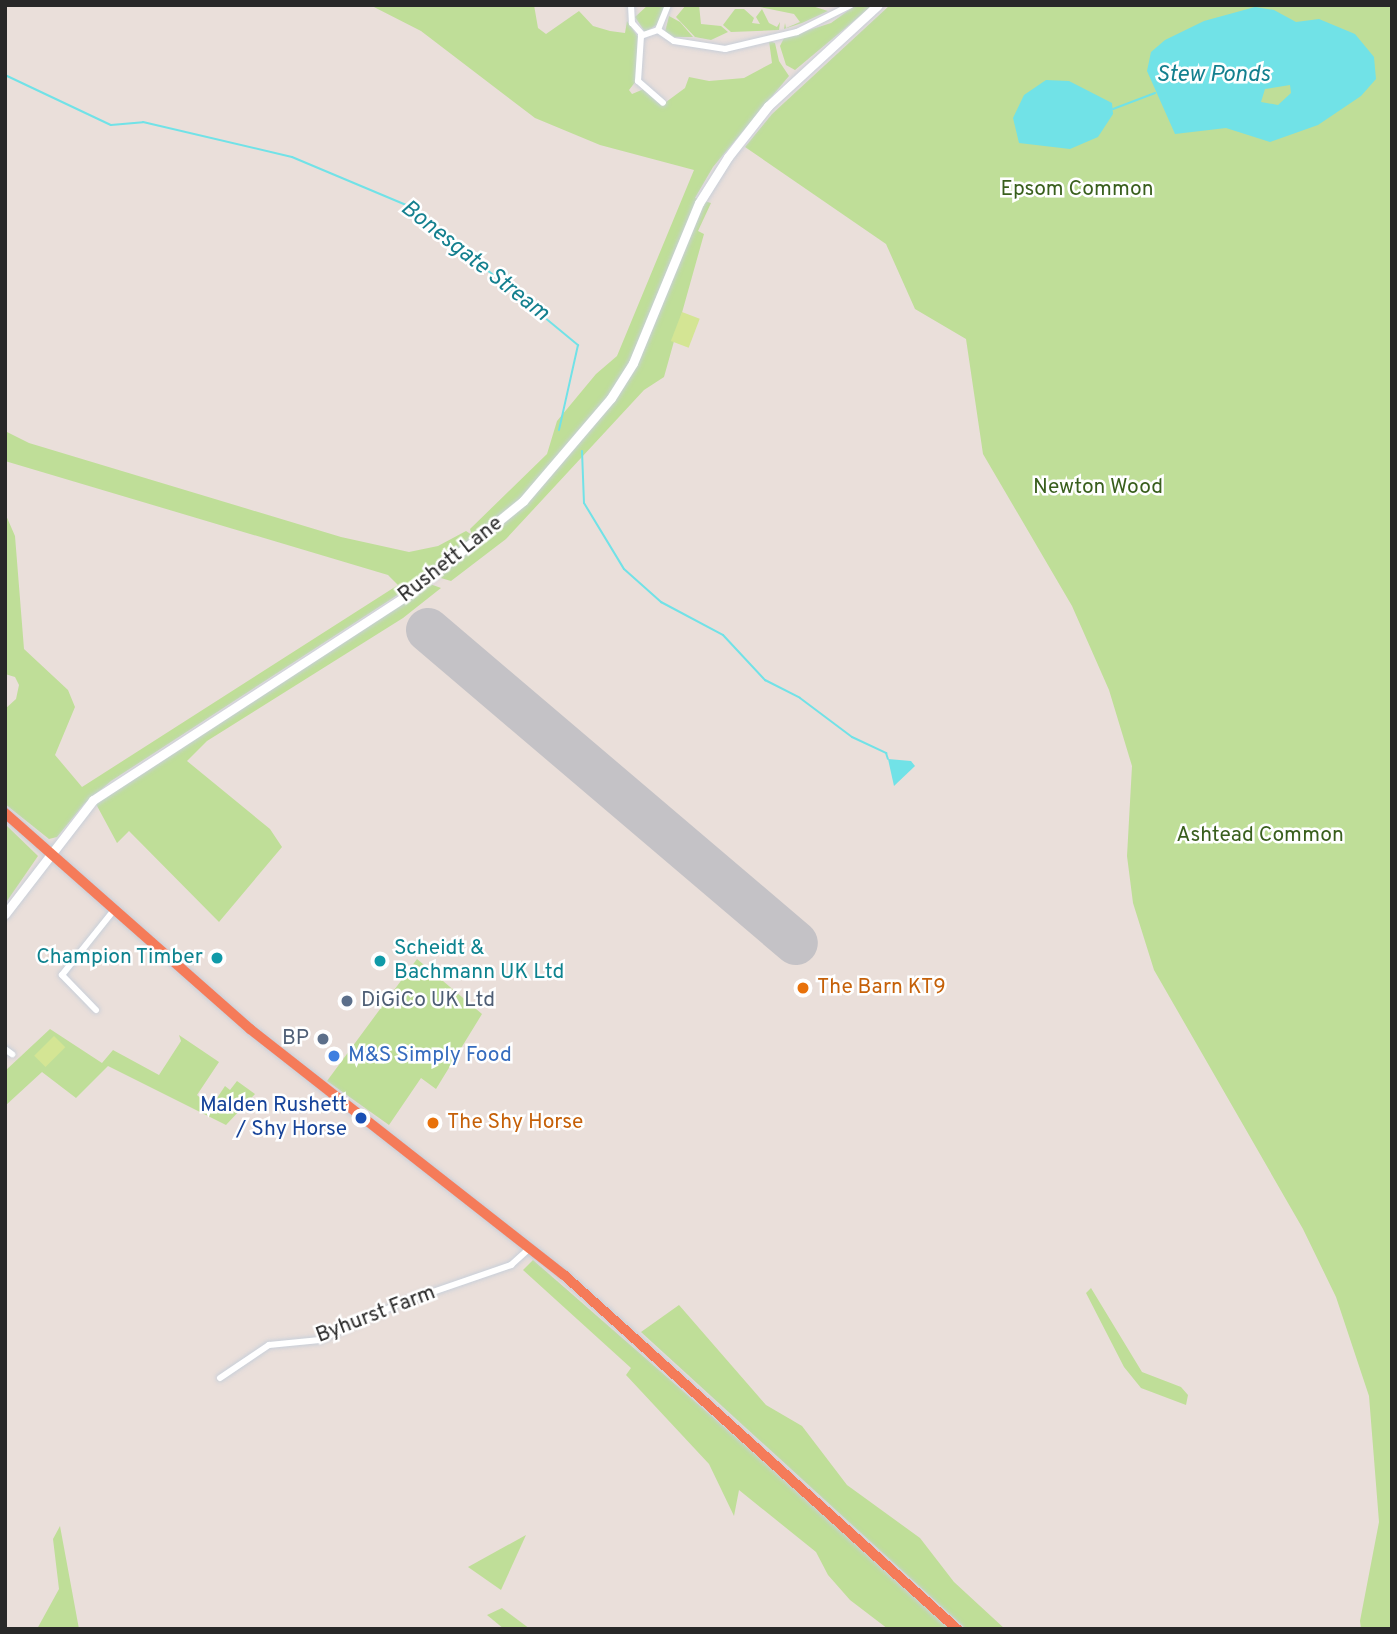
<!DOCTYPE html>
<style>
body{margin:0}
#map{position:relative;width:1397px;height:1634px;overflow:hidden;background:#eadfda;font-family:Overpass,sans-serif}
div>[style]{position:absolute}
.green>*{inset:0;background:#bfde98}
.pitch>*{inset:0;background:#d4e594;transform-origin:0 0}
.water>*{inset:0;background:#71e2e7}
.stream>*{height:2px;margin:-1px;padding:0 1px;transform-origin:1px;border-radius:1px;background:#71e2e7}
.runway>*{height:44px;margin:-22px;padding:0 22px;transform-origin:22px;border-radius:22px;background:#c4c2c6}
.roads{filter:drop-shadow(0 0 2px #c8cfd9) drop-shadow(0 0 2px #c8cfd9)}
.street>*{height:6px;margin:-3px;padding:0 3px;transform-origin:3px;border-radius:3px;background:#fff}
.secondary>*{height:9px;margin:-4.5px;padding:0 4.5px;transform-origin:4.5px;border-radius:4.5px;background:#fff}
.highway>*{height:10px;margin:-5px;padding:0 5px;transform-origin:5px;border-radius:5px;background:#f57b59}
.dots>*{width:19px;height:19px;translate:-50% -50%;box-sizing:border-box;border:4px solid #fff;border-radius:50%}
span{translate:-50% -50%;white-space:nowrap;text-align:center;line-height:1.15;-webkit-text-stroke:5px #fff;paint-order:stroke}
.park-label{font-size:21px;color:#395f1d}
.street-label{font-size:21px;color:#282828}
.culture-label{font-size:21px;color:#0d838f}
.left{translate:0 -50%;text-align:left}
.right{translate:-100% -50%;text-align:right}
.food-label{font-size:21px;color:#c56008}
.service-label{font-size:21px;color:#4e5e75}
.shop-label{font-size:21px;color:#366cbe}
.transit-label{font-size:21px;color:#164399}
.water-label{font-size:23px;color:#14808f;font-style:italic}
.frame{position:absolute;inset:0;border:7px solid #282828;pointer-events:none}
</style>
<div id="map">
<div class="green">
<div style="clip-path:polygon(370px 5px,534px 5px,538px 28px,546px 34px,579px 11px,593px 26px,610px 31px,625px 33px,627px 21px,638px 37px,636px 81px,629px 90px,632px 94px,644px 89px,662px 105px,685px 88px,689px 77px,709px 81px,744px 78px,772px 63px,769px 41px,775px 43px,779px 61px,789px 76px,713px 167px,695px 198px,711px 203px,698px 231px,704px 234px,664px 377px,644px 390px,506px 539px,451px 581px,424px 573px,404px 588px,400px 586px,402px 592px,111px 781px,84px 804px,57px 837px,49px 839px,5px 804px,5px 709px,16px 699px,19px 685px,15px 677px,5px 674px,5px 513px,15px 536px,24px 649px,68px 690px,75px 707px,55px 755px,82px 787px,398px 585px,388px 575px,5px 461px,5px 431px,29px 443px,341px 537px,409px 552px,438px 546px,466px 531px,472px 535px,470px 529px,547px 454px,557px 421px,596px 374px,617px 356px,694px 170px,600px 145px,535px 118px,421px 31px)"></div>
<div style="clip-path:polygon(648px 5px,665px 5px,658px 24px,645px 32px,635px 17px)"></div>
<div style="clip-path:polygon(686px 5px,699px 5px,701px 24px,721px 26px,728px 32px,711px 40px,695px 37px,676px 17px)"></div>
<div style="clip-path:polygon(809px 5px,828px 11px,802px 23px,784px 29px,785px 23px,786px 28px,800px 22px,794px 14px,760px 7px)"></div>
<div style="clip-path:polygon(856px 5px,873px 5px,795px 70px,786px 65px,780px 46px,784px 38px,831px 23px)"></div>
<div style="clip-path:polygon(890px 5px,1392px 5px,1392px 1629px,1361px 1629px,1360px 1621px,1379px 1522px,1369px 1396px,1336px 1297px,1303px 1229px,1154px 970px,1133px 903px,1127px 856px,1132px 766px,1109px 690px,1072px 606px,983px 454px,966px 339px,915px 309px,886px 244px,745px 147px,772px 114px)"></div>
<div style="clip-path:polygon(735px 9px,744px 9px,754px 18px,752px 23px,760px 24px,756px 17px,762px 9px,769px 23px,777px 27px,780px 22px,779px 30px,731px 32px,723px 25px)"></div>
<div style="clip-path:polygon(669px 16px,680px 22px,693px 37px,673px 37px,665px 32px)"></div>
<div style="clip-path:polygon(430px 584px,441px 588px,403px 618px,207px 741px,187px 761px,270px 829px,282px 847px,219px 922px,129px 831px,117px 843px,96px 804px)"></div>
<div style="clip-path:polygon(5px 824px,38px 856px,5px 904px)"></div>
<div style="clip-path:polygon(417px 959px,482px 1014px,436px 1089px,421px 1078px,389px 1125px,327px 1081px)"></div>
<div style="clip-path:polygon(50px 1029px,102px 1063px,113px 1050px,159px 1075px,181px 1041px,179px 1035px,219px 1062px,197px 1095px,211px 1107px,225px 1086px,230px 1090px,237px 1081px,255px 1094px,226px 1125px,108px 1066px,76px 1098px,42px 1072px,5px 1106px,5px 1071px)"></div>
<div style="clip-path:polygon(533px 1260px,874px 1558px,950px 1629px,888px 1629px,850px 1600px,828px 1575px,816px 1552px,739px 1490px,734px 1516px,709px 1464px,626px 1375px,631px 1368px,523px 1270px)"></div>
<div style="clip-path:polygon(1091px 1288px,1142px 1372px,1181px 1387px,1188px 1395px,1186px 1405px,1141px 1388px,1124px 1367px,1086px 1293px)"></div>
<div style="clip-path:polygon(679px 1305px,766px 1405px,802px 1426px,847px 1485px,920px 1538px,954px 1582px,1005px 1629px,966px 1629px,641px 1332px)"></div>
<div style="clip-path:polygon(60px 1526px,79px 1629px,37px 1629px,59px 1589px,53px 1539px)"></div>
<div style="clip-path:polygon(526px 1535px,501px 1590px,468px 1567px)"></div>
<div style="clip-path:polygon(502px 1608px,530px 1629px,504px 1629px,487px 1615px)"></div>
</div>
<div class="pitch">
<div style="left:682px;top:312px;width:19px;height:31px;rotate:21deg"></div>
<div style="left:54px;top:1036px;width:16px;height:28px;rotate:45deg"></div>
</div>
<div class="water">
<div style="clip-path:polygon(evenodd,1255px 7px,1274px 10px,1296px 22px,1319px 19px,1355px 34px,1374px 57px,1376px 79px,1361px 96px,1318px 125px,1270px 142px,1226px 128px,1175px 134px,1147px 71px,1151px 52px,1165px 40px,1204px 21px,1255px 7px,1290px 85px,1291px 93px,1278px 105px,1261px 102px,1265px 89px,1290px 85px)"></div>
<div style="clip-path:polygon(1046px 80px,1069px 81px,1112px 103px,1113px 114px,1098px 137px,1070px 149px,1019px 143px,1013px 118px,1024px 95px)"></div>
<div style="clip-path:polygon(888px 759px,911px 761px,915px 766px,894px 786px)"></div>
</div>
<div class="stream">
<div style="left:5px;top:75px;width:117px;rotate:25.3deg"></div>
<div style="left:111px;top:125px;width:32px;rotate:-5deg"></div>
<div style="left:143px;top:122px;width:153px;rotate:13.2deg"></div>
<div style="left:292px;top:157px;width:129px;rotate:22.8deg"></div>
<div style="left:411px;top:207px;width:217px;rotate:39.6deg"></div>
<div style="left:578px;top:345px;width:87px;rotate:102.6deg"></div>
<div style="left:1113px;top:109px;width:45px;rotate:-20.9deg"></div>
<div style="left:582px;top:451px;width:52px;rotate:87.8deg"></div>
<div style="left:584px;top:503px;width:77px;rotate:58.8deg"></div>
<div style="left:624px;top:569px;width:50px;rotate:41.7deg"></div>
<div style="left:661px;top:602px;width:70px;rotate:28deg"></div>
<div style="left:723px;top:635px;width:62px;rotate:47deg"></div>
<div style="left:765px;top:680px;width:39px;rotate:27deg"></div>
<div style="left:800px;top:698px;width:65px;rotate:36.9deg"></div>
<div style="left:852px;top:737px;width:38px;rotate:25deg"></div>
<div style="left:886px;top:753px;width:6px;rotate:72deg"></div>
</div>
<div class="runway">
<div style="left:428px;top:630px;width:483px;rotate:40.4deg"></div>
</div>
<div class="roads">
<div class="street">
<div style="left:631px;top:5px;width:18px;rotate:87deg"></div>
<div style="left:632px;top:23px;width:15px;rotate:48deg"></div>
<div style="left:668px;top:5px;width:27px;rotate:112deg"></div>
<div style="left:658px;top:30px;width:19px;rotate:35deg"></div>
<div style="left:674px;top:41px;width:52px;rotate:8.9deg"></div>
<div style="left:725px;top:49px;width:74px;rotate:-13.3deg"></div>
<div style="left:797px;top:32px;width:60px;rotate:-26.6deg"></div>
<div style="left:658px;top:30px;width:18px;rotate:161deg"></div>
<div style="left:641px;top:36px;width:45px;rotate:93.8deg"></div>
<div style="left:638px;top:81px;width:33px;rotate:41deg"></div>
<div style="left:96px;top:1010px;width:49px;rotate:-134.2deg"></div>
<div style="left:62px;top:975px;width:83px;rotate:-51.3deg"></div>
<div style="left:5px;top:1049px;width:9px;rotate:36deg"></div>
<div style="left:220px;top:1378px;width:59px;rotate:-34deg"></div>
<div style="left:269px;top:1345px;width:51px;rotate:-5.6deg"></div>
<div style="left:320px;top:1340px;width:86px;rotate:-24.8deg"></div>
<div style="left:398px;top:1304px;width:120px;rotate:-19deg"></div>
<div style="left:511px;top:1265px;width:25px;rotate:-42deg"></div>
</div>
<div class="secondary">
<div style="left:5px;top:914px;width:144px;rotate:-52.3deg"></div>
<div style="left:93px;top:800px;width:377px;rotate:-33.1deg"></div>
<div style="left:409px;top:594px;width:147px;rotate:-39.2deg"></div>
<div style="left:523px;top:501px;width:135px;rotate:-49.5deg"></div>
<div style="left:611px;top:398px;width:41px;rotate:-57.8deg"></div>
<div style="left:633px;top:363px;width:173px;rotate:-67.6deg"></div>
<div style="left:699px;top:203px;width:54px;rotate:-57.8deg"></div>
<div style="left:728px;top:157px;width:65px;rotate:-51.9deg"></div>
<div style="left:768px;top:106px;width:149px;rotate:-42.6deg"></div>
</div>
<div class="highway">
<div style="left:5px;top:813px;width:327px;rotate:41.4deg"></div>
<div style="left:250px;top:1029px;width:399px;rotate:38.1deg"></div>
<div style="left:564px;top:1275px;width:529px;rotate:42.01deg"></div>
</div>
</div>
<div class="dots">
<div style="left:217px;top:958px;background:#0f9aa8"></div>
<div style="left:380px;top:961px;background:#0f9aa8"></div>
<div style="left:803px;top:988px;background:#e8710a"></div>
<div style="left:347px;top:1001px;background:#5c6f8a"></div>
<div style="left:323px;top:1039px;background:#5c6f8a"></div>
<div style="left:334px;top:1056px;background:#3f7fe0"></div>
<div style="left:361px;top:1118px;background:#1a4fb4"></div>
<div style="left:433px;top:1123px;background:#e8710a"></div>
</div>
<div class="park-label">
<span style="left:1077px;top:190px">Epsom Common</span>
<span style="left:1098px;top:488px">Newton Wood</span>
<span style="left:1260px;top:836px">Ashtead Common</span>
</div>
<div class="street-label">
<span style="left:451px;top:560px;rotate:-38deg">Rushett Lane</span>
<span style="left:376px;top:1315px;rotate:-21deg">Byhurst Farm</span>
</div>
<div class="culture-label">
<span class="left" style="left:394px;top:961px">Scheidt &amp;<br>Bachmann UK Ltd</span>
<span class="right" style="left:203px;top:958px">Champion Timber</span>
</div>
<div class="food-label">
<span class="left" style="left:817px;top:988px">The Barn KT9</span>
<span class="left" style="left:447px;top:1123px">The Shy Horse</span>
</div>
<div class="service-label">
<span class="left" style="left:361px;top:1001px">DiGiCo UK Ltd</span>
<span class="right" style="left:309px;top:1039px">BP</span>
</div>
<div class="shop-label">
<span class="left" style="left:348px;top:1056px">M&amp;S Simply Food</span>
</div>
<div class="transit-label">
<span class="right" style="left:347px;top:1118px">Malden Rushett<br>/ Shy Horse</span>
</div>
<div class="water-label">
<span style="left:1213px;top:76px">Stew Ponds</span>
<span style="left:474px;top:262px;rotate:38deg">Bonesgate Stream</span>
</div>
<div class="frame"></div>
</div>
